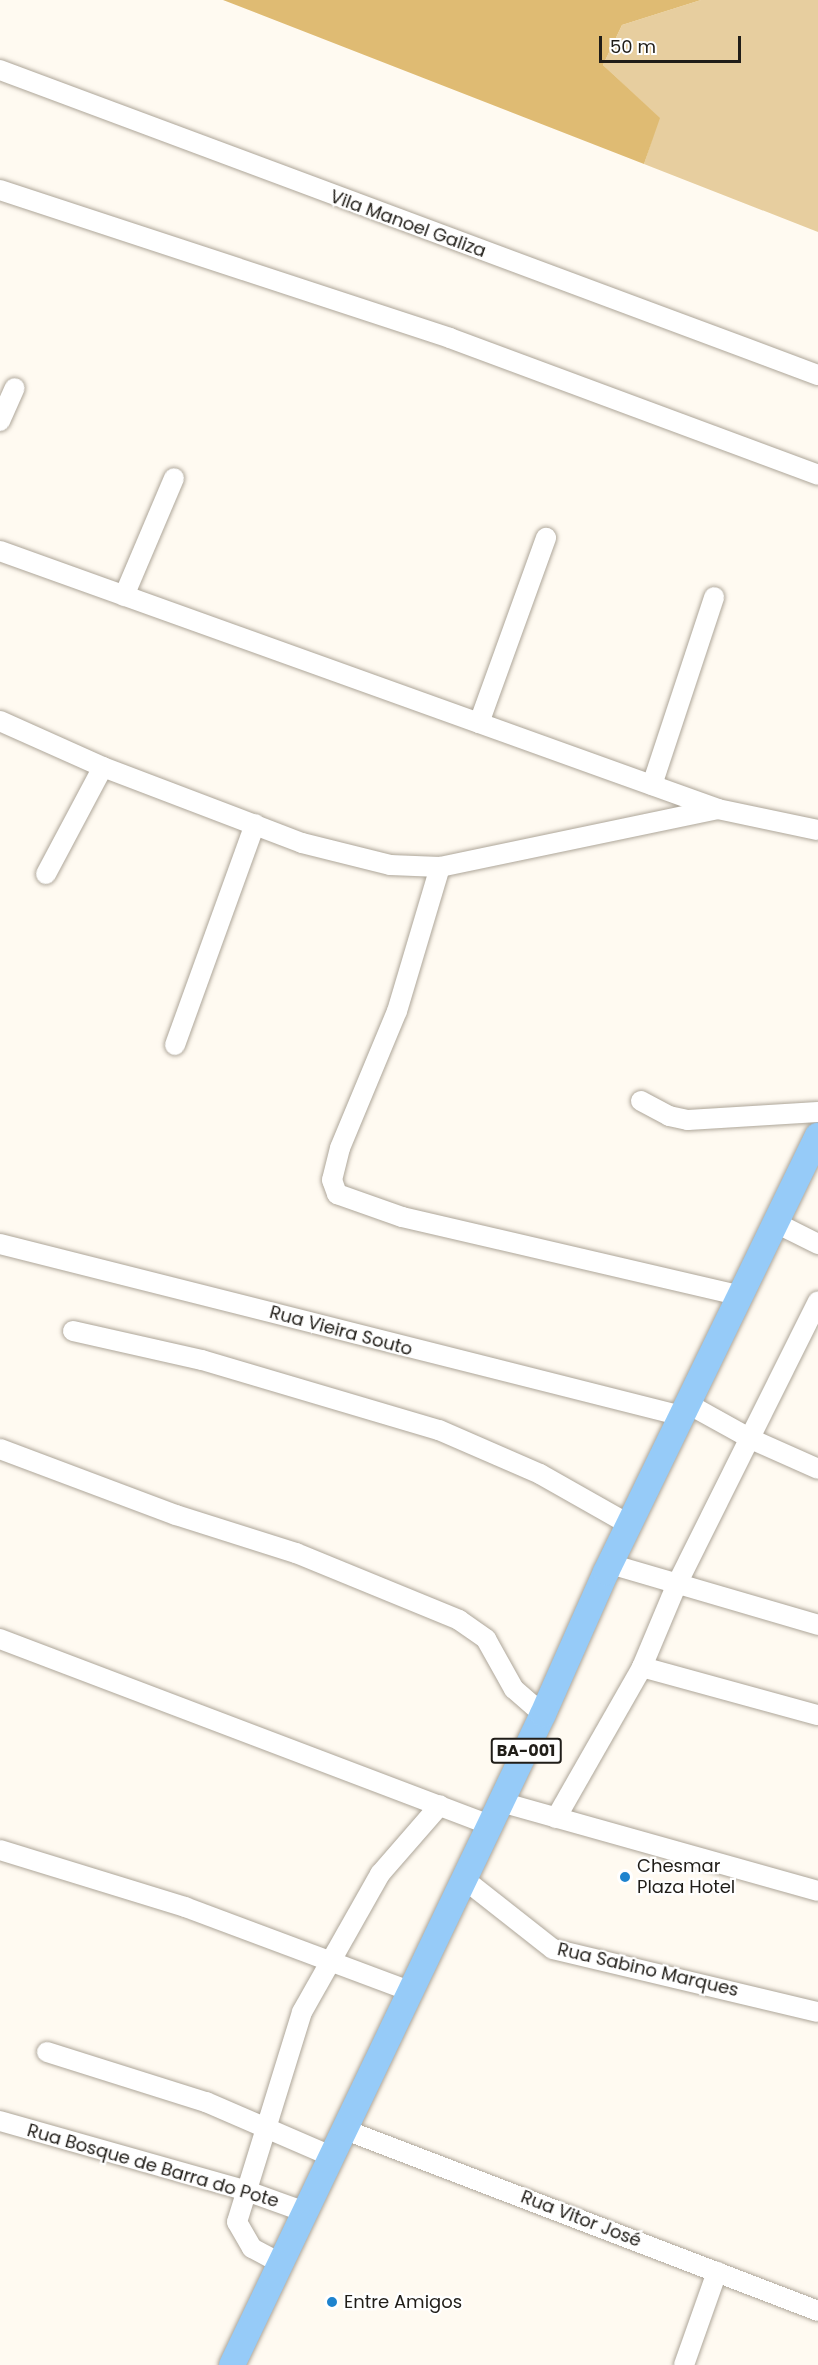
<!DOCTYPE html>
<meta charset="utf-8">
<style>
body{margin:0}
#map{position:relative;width:818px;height:2365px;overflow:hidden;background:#fffaf1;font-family:Poppins,sans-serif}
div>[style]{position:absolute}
.green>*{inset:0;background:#e7ce9f}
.forest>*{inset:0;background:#dfbb73}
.roads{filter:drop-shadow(0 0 2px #aea699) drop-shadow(0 0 2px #aea699)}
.minor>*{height:20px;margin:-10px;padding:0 10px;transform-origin:10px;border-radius:10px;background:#fff}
.major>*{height:26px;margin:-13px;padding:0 13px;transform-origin:13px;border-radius:13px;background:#96cbf8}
.dots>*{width:16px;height:16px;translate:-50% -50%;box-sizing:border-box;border:3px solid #fff;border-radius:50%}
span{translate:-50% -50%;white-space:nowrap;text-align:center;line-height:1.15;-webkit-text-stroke:4.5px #fff;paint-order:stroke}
.shield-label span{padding:2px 4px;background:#fff;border:2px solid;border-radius:4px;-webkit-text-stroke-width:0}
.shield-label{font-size:16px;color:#201d18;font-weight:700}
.street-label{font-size:18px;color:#201d18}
.poi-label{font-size:18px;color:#201d18}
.left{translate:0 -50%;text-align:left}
.scale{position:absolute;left:599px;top:36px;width:142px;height:27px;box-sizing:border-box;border:3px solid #201d18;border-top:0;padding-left:8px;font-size:18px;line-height:21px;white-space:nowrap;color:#201d18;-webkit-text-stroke:4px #fff;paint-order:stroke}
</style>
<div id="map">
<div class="green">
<div style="clip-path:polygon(701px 0,818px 0,818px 232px,644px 164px,659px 118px,603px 65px,622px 25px)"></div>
</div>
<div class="forest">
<div style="clip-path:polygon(223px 0,701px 0,622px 25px,603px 65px,660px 118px,644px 164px)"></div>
</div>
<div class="roads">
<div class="minor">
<div style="left:0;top:70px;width:873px;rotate:20.45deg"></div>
<div style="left:0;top:190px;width:474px;rotate:18.2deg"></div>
<div style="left:450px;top:338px;width:393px;rotate:20.4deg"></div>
<div style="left:0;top:421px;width:36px;rotate:-66deg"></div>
<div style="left:0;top:551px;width:763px;rotate:19.76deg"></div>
<div style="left:718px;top:809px;width:102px;rotate:11.9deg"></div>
<div style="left:124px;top:596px;width:128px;rotate:-67deg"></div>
<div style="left:0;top:721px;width:113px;rotate:24.1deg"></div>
<div style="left:103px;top:767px;width:213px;rotate:20.9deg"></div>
<div style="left:302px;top:843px;width:91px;rotate:14deg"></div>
<div style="left:390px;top:865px;width:50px;rotate:2.3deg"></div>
<div style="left:440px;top:867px;width:283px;rotate:-11.8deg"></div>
<div style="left:479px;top:723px;width:197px;rotate:-70.1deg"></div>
<div style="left:652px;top:785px;width:198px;rotate:-71.7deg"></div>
<div style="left:440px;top:867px;width:150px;rotate:106.6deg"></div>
<div style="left:397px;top:1011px;width:148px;rotate:112.6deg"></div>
<div style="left:340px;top:1148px;width:33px;rotate:104deg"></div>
<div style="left:332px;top:1180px;width:15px;rotate:70deg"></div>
<div style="left:337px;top:1194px;width:69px;rotate:19.5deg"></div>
<div style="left:402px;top:1217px;width:349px;rotate:13.1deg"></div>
<div style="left:46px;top:874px;width:121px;rotate:-62deg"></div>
<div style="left:175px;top:1045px;width:235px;rotate:-70.1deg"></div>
<div style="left:641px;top:1101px;width:32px;rotate:28deg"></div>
<div style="left:669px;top:1116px;width:19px;rotate:12deg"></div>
<div style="left:688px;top:1120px;width:130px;rotate:-3.5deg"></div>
<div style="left:778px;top:1224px;width:45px;rotate:26.6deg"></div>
<div style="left:0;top:1244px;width:703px;rotate:14.15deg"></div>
<div style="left:73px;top:1331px;width:132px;rotate:12.7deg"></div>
<div style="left:202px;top:1360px;width:247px;rotate:16.5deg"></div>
<div style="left:439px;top:1430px;width:110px;rotate:23.5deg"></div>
<div style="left:540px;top:1474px;width:103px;rotate:29.5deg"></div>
<div style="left:688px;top:1404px;width:74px;rotate:29deg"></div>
<div style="left:753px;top:1440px;width:71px;rotate:24deg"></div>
<div style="left:0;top:1449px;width:188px;rotate:20.6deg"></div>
<div style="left:176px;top:1515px;width:126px;rotate:17.6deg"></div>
<div style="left:296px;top:1553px;width:176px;rotate:22.3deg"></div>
<div style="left:459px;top:1620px;width:33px;rotate:35deg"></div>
<div style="left:486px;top:1639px;width:57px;rotate:60.8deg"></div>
<div style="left:514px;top:1689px;width:38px;rotate:41deg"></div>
<div style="left:610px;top:1564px;width:217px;rotate:16.3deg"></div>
<div style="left:0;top:1639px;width:524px;rotate:20.79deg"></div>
<div style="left:642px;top:1667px;width:182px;rotate:15.3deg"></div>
<div style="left:501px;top:1802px;width:329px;rotate:15.7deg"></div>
<div style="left:556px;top:1818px;width:174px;rotate:-60.3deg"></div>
<div style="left:642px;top:1667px;width:88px;rotate:-67.2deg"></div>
<div style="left:676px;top:1586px;width:318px;rotate:-63.5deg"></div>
<div style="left:0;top:1850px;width:194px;rotate:17.1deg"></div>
<div style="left:185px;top:1907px;width:242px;rotate:20.5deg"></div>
<div style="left:464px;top:1879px;width:113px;rotate:38.2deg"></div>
<div style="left:553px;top:1949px;width:272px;rotate:13.4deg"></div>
<div style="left:47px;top:2052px;width:167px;rotate:17.5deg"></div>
<div style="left:206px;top:2102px;width:136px;rotate:23.4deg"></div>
<div style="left:0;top:2121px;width:254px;rotate:15.8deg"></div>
<div style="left:244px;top:2190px;width:65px;rotate:19.8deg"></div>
<div style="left:343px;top:2129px;width:509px;rotate:20.96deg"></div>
<div style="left:282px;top:2264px;width:34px;rotate:-152deg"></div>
<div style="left:252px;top:2248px;width:30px;rotate:-120deg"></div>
<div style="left:237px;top:2222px;width:220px;rotate:-72.8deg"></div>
<div style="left:302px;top:2012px;width:159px;rotate:-60.5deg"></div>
<div style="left:380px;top:1874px;width:91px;rotate:-49deg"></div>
<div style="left:684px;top:2365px;width:99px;rotate:-70.5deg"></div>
</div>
<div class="major">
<div style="left:232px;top:2365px;width:721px;rotate:-64.46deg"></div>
<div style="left:543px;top:1714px;width:155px;rotate:-66.1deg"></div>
<div style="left:606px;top:1572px;width:485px;rotate:-64.1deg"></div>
</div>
</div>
<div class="dots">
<div style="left:625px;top:1877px;background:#1e83ce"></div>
<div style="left:332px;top:2302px;background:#1e83ce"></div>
</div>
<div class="shield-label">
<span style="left:526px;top:1751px">BA-001</span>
</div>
<div class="street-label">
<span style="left:408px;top:224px;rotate:20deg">Vila Manoel Galiza</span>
<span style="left:341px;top:1331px;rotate:15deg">Rua Vieira Souto</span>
<span style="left:648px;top:1970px;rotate:13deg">Rua Sabino Marques</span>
<span style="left:153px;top:2166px;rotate:16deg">Rua Bosque de Barra do Pote</span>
<span style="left:581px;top:2219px;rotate:21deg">Rua Vitor José</span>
</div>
<div class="poi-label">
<span class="left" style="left:637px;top:1877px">Chesmar<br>Plaza Hotel</span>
<span class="left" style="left:344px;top:2302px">Entre Amigos</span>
</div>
<div class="scale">50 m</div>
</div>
